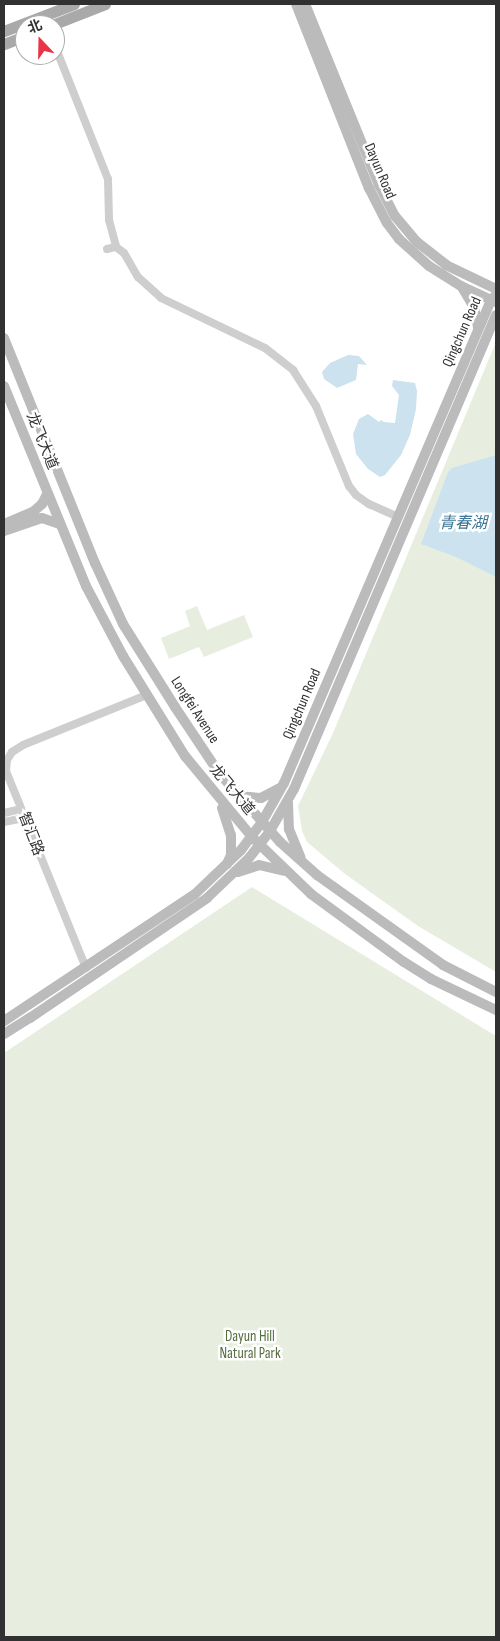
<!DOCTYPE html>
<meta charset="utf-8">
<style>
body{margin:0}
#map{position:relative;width:500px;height:1641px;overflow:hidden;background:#fff;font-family:"Sofia Sans Condensed","Noto Sans SC",sans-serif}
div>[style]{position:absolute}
.green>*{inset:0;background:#e8eedf}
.water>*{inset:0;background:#cce2ee}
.street>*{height:8px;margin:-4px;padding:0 4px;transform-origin:4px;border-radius:4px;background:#cecece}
.secondary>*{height:10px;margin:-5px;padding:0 5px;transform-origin:5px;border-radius:5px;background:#bbb}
.primary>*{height:11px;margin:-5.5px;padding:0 5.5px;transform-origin:5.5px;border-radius:5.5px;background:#a9a9a9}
span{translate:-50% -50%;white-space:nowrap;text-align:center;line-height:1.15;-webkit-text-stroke:5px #fff;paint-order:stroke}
.street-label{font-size:15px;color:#313131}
.park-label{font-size:15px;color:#566e3d}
.water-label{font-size:16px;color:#3c7796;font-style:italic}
.frame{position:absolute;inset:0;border:5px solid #313131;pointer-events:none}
.north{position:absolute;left:15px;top:15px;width:50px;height:50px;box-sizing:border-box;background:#fff;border:1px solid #adadad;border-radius:50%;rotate:339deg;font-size:14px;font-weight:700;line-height:20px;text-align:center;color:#313131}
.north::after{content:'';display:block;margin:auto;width:18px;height:22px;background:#e93347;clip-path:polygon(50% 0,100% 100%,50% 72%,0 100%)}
</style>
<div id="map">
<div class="green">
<div style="clip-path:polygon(496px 342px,496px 972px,418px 926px,345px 874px,307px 842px,302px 831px,298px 806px,333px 733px)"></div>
<div style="clip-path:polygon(197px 606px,207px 630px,244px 615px,253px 637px,204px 657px,199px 647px,169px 659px,161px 638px,190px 626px,185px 611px)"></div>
<div style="clip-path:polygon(252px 887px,496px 1036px,496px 1637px,4px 1637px,4px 1053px)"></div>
</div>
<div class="water">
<div style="clip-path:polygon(348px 355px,359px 356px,367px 365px,358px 364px,356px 380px,337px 388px,324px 379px,322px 372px,330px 363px)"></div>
<div style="clip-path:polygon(393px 380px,415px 383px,417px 391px,416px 409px,410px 435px,401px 455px,385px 475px,380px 477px,368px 469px,356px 454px,353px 434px,359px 419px,368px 414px,379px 422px,381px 420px,384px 422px,395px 423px,399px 395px,392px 386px)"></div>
<div style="clip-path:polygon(496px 455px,496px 577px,456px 557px,421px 544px,448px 472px,452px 468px)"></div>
</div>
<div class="street">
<div style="left:55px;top:46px;width:143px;rotate:68.3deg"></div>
<div style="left:108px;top:179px;width:41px;rotate:88.6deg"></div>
<div style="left:109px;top:220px;width:28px;rotate:75deg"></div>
<div style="left:107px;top:249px;width:9px;rotate:-13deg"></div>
<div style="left:116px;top:247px;width:10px;rotate:37deg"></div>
<div style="left:124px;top:253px;width:28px;rotate:60deg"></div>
<div style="left:138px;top:277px;width:31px;rotate:42deg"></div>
<div style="left:161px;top:298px;width:115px;rotate:25.7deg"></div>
<div style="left:265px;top:348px;width:36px;rotate:38deg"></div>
<div style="left:293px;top:370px;width:43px;rotate:57.4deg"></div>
<div style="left:316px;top:406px;width:87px;rotate:67.6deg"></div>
<div style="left:349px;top:486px;width:11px;rotate:52deg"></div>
<div style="left:356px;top:495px;width:16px;rotate:35deg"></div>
<div style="left:369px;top:504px;width:32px;rotate:24deg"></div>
<div style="left:4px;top:813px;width:17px;rotate:-13deg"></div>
<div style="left:4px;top:822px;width:20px;rotate:-11deg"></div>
<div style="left:86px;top:968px;width:213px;rotate:-112.1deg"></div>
<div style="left:6px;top:771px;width:11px;rotate:-85deg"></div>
<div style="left:7px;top:760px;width:9px;rotate:-58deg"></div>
<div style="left:12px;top:752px;width:13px;rotate:-32deg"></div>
<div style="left:23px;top:745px;width:134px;rotate:-22deg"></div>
</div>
<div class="secondary">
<div style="left:296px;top:4px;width:198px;rotate:68.4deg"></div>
<div style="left:369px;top:188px;width:39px;rotate:63deg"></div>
<div style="left:387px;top:223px;width:20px;rotate:53deg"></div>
<div style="left:399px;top:239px;width:40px;rotate:42deg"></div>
<div style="left:429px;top:266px;width:38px;rotate:32deg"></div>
<div style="left:461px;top:286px;width:38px;rotate:25deg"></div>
<div style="left:305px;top:4px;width:196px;rotate:67.8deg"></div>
<div style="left:379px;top:185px;width:35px;rotate:63deg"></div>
<div style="left:395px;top:216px;width:34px;rotate:50deg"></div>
<div style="left:417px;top:242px;width:37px;rotate:38deg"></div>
<div style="left:446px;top:265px;width:55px;rotate:25.6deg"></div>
<div style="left:463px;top:289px;width:21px;rotate:59deg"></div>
<div style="left:474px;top:307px;width:21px;rotate:79deg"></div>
<div style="left:4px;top:338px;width:243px;rotate:68deg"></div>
<div style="left:95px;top:563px;width:67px;rotate:65.3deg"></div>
<div style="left:123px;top:624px;width:98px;rotate:57.9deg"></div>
<div style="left:175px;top:707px;width:79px;rotate:56.3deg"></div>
<div style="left:219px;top:773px;width:92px;rotate:48.5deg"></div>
<div style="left:280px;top:842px;width:50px;rotate:41.7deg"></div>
<div style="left:317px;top:875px;width:155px;rotate:35.5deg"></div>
<div style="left:443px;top:965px;width:59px;rotate:27deg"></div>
<div style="left:4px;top:386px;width:216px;rotate:67.7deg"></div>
<div style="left:86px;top:586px;width:79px;rotate:62.1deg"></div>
<div style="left:123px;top:656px;width:118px;rotate:58.2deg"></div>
<div style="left:185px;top:756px;width:105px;rotate:50.4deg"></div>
<div style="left:252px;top:837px;width:82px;rotate:44deg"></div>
<div style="left:311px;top:894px;width:115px;rotate:36.2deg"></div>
<div style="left:404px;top:962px;width:32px;rotate:32deg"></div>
<div style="left:431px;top:979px;width:72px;rotate:25.5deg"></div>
<div style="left:4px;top:524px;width:33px;rotate:-23deg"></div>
<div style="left:34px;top:511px;width:11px;rotate:-41deg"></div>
<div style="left:42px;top:504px;width:11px;rotate:-63deg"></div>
<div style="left:4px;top:531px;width:40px;rotate:-18.9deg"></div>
<div style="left:42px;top:518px;width:18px;rotate:19deg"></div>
<div style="left:238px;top:796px;width:23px;rotate:5deg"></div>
<div style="left:261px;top:798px;width:21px;rotate:-28deg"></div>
<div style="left:288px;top:803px;width:26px;rotate:88deg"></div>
<div style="left:289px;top:829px;width:31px;rotate:68deg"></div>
<div style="left:222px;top:808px;width:28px;rotate:72deg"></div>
<div style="left:231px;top:835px;width:20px;rotate:90deg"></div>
<div style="left:231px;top:855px;width:10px;rotate:114deg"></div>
<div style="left:238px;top:872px;width:22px;rotate:-18deg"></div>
<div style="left:259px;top:865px;width:26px;rotate:13deg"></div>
<div style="left:4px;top:1021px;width:229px;rotate:-33.6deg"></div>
<div style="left:195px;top:894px;width:64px;rotate:-43.7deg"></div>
<div style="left:241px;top:850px;width:35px;rotate:-53deg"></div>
<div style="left:262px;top:822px;width:45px;rotate:-60.6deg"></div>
<div style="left:284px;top:783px;width:525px;rotate:-66.8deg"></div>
<div style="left:491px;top:300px;width:7px;rotate:-45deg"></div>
<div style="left:4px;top:1034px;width:31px;rotate:-32deg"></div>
<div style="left:30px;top:1018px;width:214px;rotate:-34.1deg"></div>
<div style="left:207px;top:898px;width:58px;rotate:-43.6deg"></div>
<div style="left:249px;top:858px;width:34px;rotate:-52deg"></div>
<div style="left:270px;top:831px;width:48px;rotate:-60.3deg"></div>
<div style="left:294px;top:789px;width:515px;rotate:-66.92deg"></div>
</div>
<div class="primary">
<div style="left:52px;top:25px;width:57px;rotate:-21.6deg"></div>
<div style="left:4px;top:31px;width:75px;rotate:-21.1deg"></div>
<div style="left:4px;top:44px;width:22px;rotate:-21deg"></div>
</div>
<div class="street-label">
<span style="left:380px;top:171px;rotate:67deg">Dayun Road</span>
<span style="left:462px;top:332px;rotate:-66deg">Qingchun Road</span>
<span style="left:42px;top:441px;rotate:68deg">龙飞大道</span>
<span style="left:302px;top:704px;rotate:-67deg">Qingchun Road</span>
<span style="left:195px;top:710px;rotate:57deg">Longfei Avenue</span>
<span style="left:232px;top:790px;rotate:50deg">龙飞大道</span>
<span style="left:31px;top:834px;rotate:69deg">智汇路</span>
</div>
<div class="park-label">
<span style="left:250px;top:1345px">Dayun Hill<br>Natural Park</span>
</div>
<div class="water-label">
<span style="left:463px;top:524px">青春湖</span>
</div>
<div class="frame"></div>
<div class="north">北</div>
</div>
